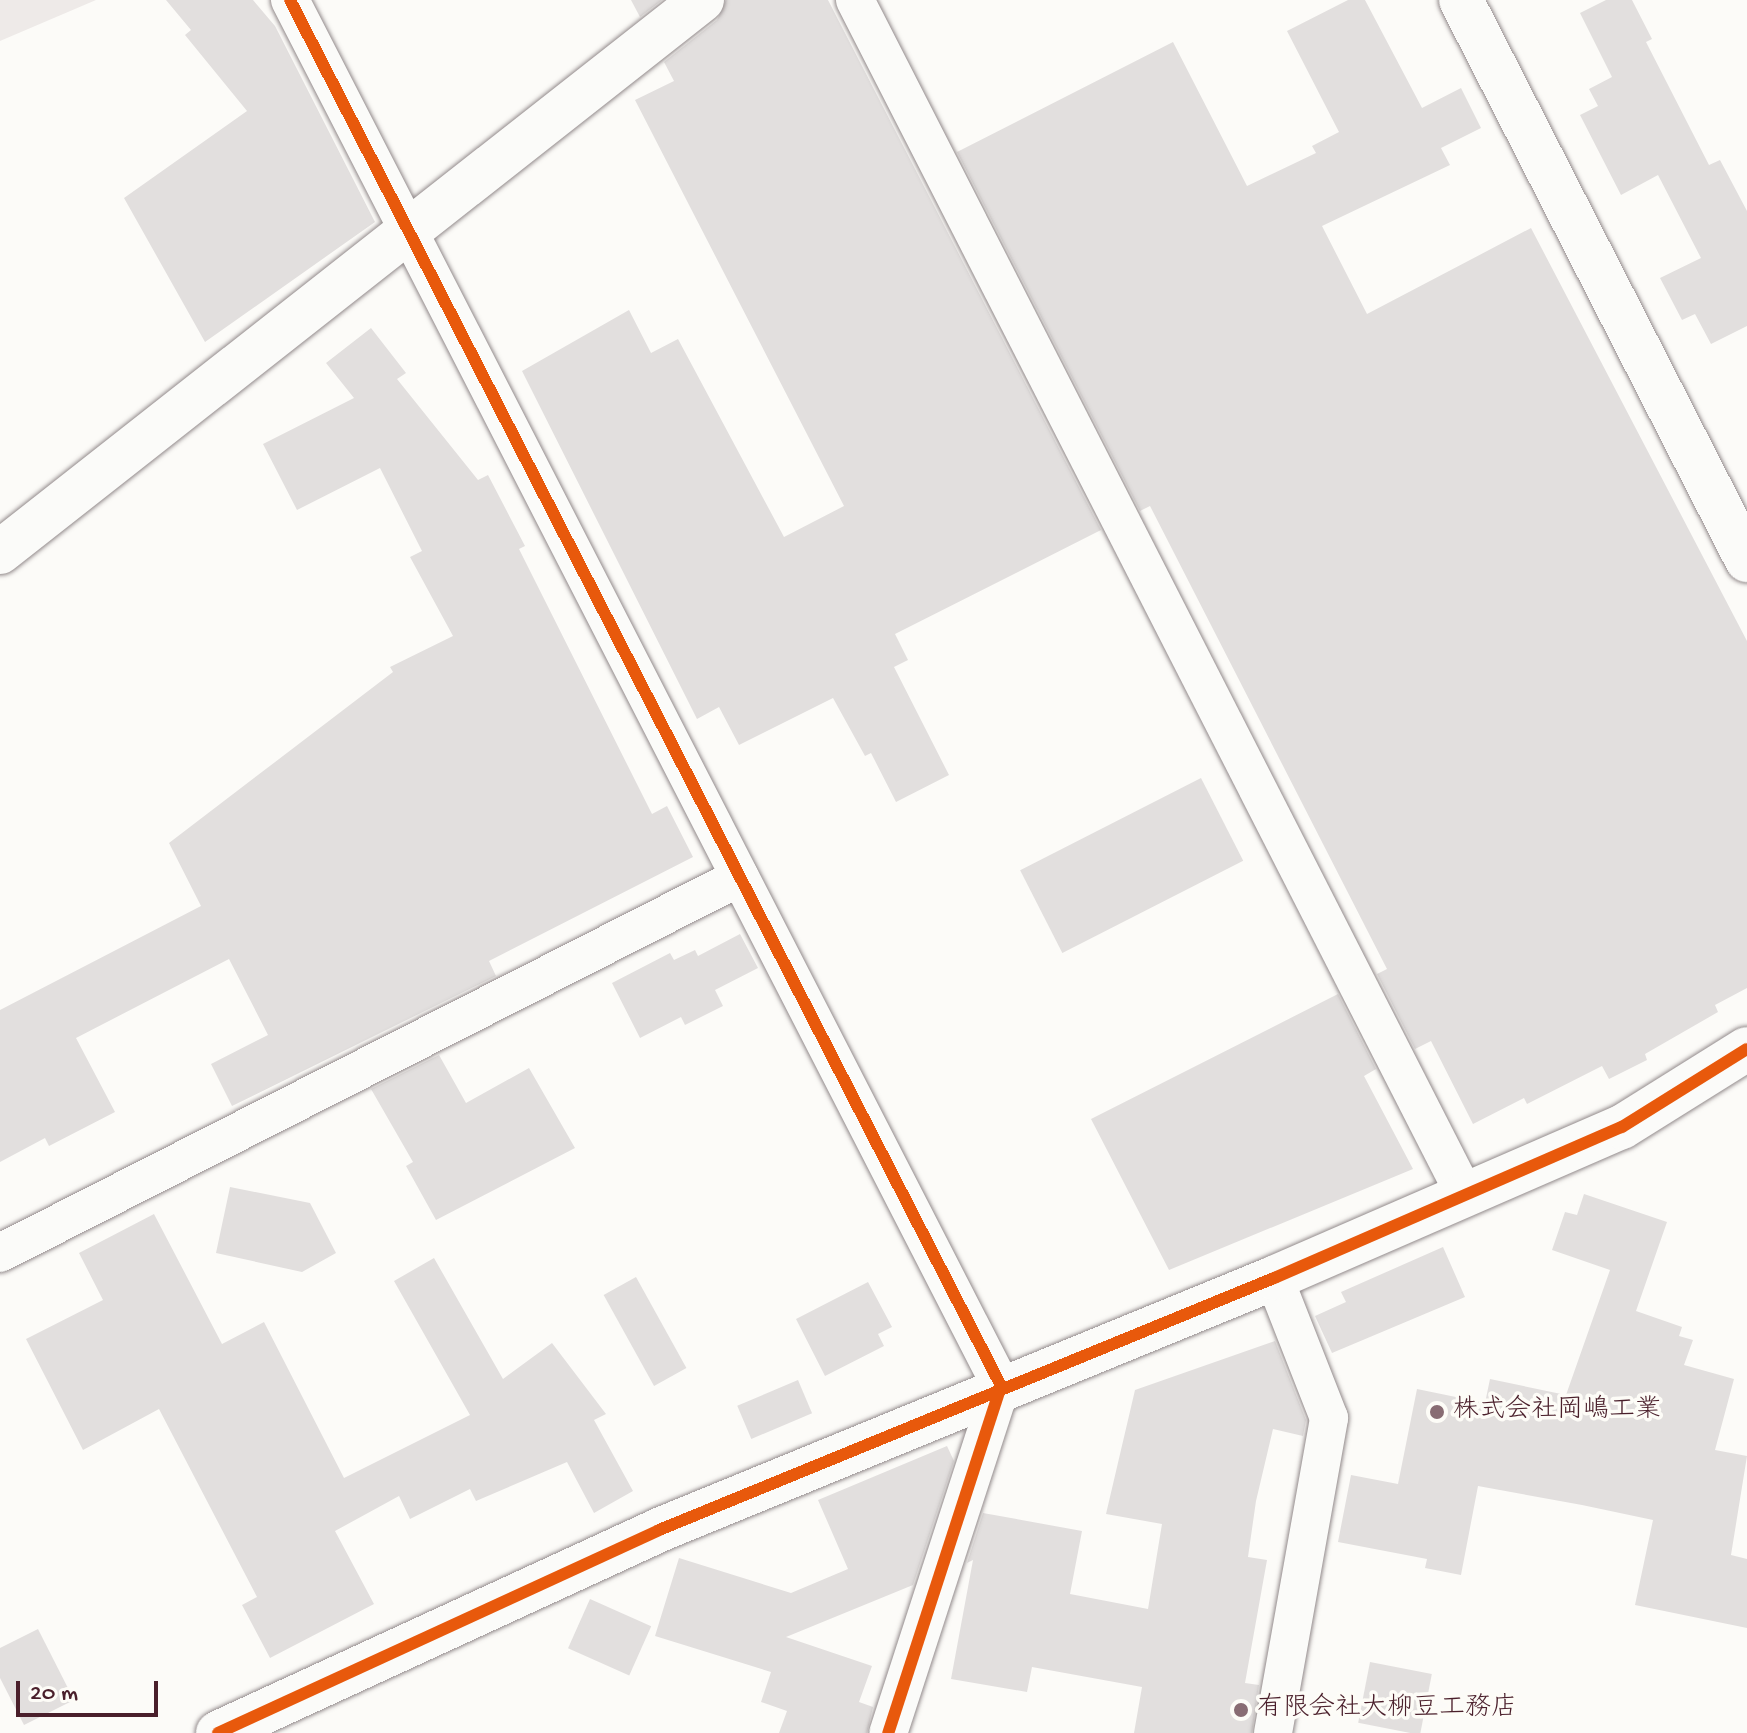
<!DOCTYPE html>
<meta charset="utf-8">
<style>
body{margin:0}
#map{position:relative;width:1747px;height:1733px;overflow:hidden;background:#fcfbf8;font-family:"Gochi Hand","Klee One",sans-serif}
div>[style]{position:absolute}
.green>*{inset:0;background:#eeeae8}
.building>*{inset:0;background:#e2dfde;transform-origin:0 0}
.roads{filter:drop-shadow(0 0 2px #928a8b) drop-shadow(0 0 2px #928a8b)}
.street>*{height:38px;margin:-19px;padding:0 19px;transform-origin:19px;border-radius:19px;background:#fbfbf9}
.secondary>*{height:44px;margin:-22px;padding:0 22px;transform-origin:22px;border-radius:22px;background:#fbfbf9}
.cycleway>*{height:12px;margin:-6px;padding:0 6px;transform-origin:6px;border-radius:6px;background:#e8590c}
.dots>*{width:22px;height:22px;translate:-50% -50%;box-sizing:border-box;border:4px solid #fdfcf7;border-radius:50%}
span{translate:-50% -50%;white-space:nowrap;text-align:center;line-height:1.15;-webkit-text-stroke:7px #fdfcf7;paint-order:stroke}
.poi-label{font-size:26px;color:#4a1f2b}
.left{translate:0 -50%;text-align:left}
.scale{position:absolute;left:16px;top:1681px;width:142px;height:36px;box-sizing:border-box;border:4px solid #4a1f2b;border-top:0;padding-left:10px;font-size:24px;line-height:28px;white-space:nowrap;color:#4a1f2b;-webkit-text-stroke:6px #fdfcf7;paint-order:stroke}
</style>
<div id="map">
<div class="green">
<div style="clip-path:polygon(0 0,96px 0,0 41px)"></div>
</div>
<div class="building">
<div style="clip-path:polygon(166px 0,253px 0,275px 26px,375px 222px,205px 342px,124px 198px,247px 111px,185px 35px,191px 30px)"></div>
<div style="clip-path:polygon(631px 0,662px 0,640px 17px)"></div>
<div style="clip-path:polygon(726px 0,828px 0,1101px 530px,895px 634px,908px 660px,894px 667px,949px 775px,896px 802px,871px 753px,865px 756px,833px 698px,739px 745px,719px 707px,697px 719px,522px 371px,629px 310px,651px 353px,678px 339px,784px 537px,844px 506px,635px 100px,674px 81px,664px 62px,717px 20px)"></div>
<div style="clip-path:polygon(1348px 0,1365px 0,1422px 108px,1461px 88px,1481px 128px,1441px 148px,1450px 165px,1322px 226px,1367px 314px,1531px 228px,1747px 641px,1747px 988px,1715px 1005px,1718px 1012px,1645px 1054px,1647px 1060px,1609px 1079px,1602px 1066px,1527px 1104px,1524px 1098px,1473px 1124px,1431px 1041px,1415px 1049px,1377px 974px,1387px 969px,1150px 506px,1140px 511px,957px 152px,1173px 42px,1247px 186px,1316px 153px,1312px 146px,1339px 132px,1287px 31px)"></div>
<div style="clip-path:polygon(1606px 0,1632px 0,1652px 39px,1646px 42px,1709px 165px,1720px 160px,1747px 211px,1747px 326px,1711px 344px,1695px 314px,1682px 320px,1660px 278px,1701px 258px,1658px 175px,1621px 195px,1580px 115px,1598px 106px,1589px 89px,1612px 77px,1580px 13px)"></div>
<div style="clip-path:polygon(371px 328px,406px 373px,397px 379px,478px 480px,488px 475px,525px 546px,519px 549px,652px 814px,667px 806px,693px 857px,489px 961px,496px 976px,232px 1106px,211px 1064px,268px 1035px,229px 959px,76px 1038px,115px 1112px,49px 1146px,45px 1138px,0 1162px,0 1010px,201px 906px,169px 843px,393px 672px,390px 667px,453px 636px,410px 557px,422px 551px,380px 468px,297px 510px,263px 444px,354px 398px,326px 363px)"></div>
<div style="left:1201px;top:778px;width:93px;height:203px;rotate:63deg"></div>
<div style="clip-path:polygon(740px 934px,758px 968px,715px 990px,723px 1006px,685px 1025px,681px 1017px,640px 1038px,612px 983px,670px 953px,674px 960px,695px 950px,698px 956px)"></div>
<div style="clip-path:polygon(1338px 994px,1376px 1069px,1364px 1076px,1413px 1169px,1169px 1270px,1091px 1119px)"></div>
<div style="clip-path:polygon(439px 1055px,466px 1103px,529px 1068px,575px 1148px,436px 1220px,406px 1166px,413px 1162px,371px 1089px)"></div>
<div style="clip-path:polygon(230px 1187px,310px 1203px,336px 1253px,302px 1272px,216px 1253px)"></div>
<div style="clip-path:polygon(1584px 1194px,1667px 1222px,1636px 1311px,1682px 1327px,1679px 1336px,1693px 1340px,1684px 1365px,1734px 1379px,1715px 1450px,1747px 1456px,1731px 1555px,1747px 1559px,1747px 1628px,1635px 1605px,1653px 1520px,1582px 1505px,1478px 1486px,1461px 1575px,1425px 1568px,1427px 1559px,1338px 1542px,1351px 1475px,1398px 1484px,1417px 1389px,1485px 1403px,1490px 1379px,1566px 1395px,1610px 1270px,1552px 1250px,1565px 1212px,1577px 1215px)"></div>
<div style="clip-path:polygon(154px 1214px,222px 1344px,264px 1322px,344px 1478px,470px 1415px,394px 1281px,434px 1258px,503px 1379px,552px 1343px,606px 1414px,594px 1420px,633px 1491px,594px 1513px,567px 1462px,476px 1501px,470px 1489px,410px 1519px,399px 1496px,335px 1531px,374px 1604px,270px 1658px,242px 1605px,257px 1597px,159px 1409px,83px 1450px,26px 1339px,103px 1300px,79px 1253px)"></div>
<div style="clip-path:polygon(1443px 1247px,1465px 1297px,1332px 1353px,1315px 1316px,1346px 1302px,1341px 1292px)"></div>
<div style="left:636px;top:1277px;width:104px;height:37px;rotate:61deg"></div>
<div style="clip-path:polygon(868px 1282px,892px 1327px,878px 1334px,884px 1346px,825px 1376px,796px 1319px)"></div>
<div style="clip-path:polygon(1275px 1341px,1306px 1420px,1303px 1436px,1273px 1429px,1256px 1501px,1248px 1557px,1267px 1560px,1245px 1683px,1259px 1685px,1252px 1733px,1134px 1733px,1142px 1687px,1032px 1667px,1027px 1692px,951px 1679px,973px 1560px,967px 1563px,983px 1513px,1082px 1531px,1070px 1594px,1148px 1609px,1162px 1524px,1106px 1514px,1135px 1390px)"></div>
<div style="left:798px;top:1380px;width:36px;height:66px;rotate:67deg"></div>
<div style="clip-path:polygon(947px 1446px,954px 1461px,913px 1585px,786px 1637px,872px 1666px,859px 1702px,873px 1707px,867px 1733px,779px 1733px,787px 1711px,761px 1702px,771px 1672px,655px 1636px,679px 1558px,791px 1593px,848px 1569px,818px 1500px)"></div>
<div style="left:590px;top:1599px;width:67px;height:54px;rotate:24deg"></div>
<div style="clip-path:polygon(38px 1629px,74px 1700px,24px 1725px,0 1678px,0 1648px)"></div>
<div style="left:1370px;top:1662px;width:63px;height:62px;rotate:11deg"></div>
</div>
<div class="roads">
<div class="street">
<div style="left:290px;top:0;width:1558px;rotate:62.84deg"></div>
<div style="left:1001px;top:1386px;width:365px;rotate:108deg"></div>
<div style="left:855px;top:0;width:1342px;rotate:62.96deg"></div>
<div style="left:0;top:1253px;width:830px;rotate:-26.94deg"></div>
<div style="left:1273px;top:1733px;width:320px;rotate:-79.9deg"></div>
<div style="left:1329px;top:1418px;width:150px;rotate:-111.4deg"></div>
</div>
<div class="secondary">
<div style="left:1461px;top:0;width:629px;rotate:62.95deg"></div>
<div style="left:0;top:552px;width:893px;rotate:-38.18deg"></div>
<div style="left:218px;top:1733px;width:485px;rotate:-24.7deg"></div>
<div style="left:659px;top:1530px;width:665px;rotate:-22.28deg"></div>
<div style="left:1274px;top:1278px;width:379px;rotate:-23.5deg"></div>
<div style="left:1622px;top:1127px;width:147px;rotate:-32deg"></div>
</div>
</div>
<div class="cycleway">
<div style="left:290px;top:0;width:1558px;rotate:62.84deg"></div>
<div style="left:1001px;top:1386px;width:365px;rotate:108deg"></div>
<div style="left:218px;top:1733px;width:485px;rotate:-24.7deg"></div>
<div style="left:659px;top:1530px;width:665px;rotate:-22.28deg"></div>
<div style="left:1274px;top:1278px;width:379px;rotate:-23.5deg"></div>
<div style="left:1622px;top:1127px;width:147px;rotate:-32deg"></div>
</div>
<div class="dots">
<div style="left:1437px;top:1412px;background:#886c73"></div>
<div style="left:1241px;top:1710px;background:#886c73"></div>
</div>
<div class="poi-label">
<span class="left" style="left:1453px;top:1412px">株式会社岡嶋工業</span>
<span class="left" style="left:1257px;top:1710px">有限会社大柳豆工務店</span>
</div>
<div class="scale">20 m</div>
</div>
